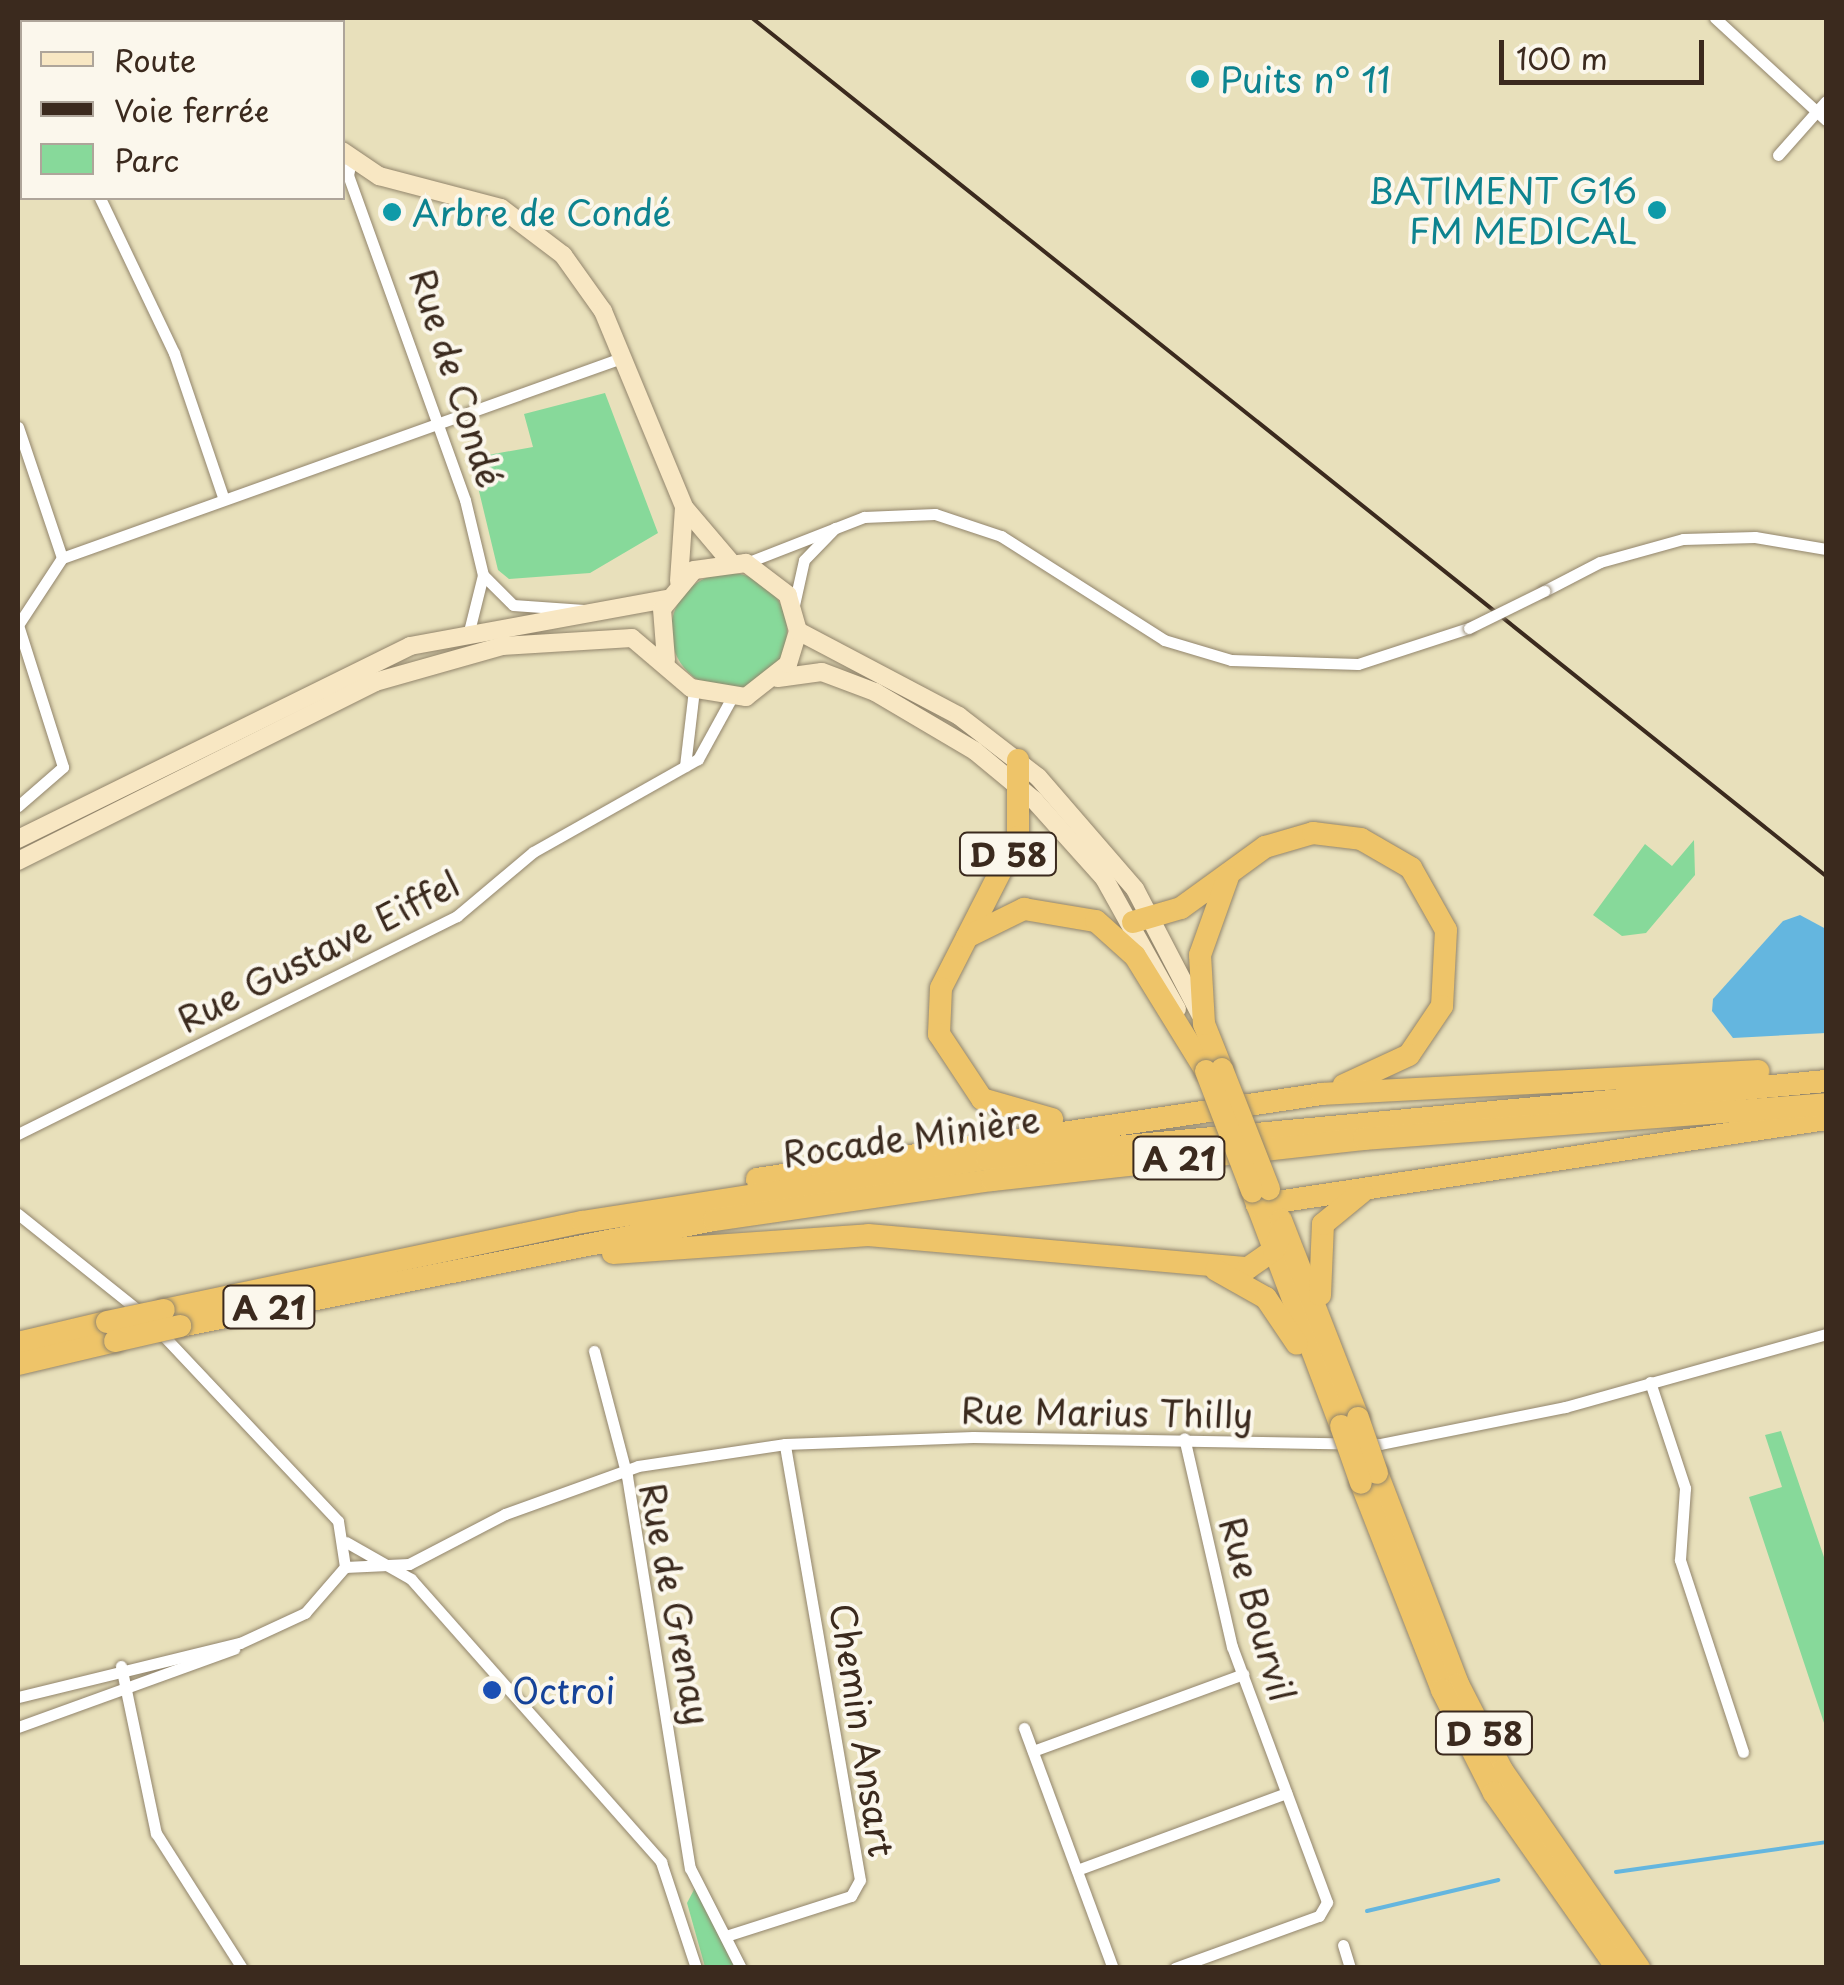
<!DOCTYPE html>
<meta charset="utf-8">
<style>
body{margin:0}
#map{position:relative;width:1844px;height:1985px;overflow:hidden;background:#e8e0bb;font-family:"Playpen Sans",sans-serif}
div>[style]{position:absolute}
.green>*{inset:0;background:#87d99a}
.round{border-radius:50%}
.water>*{inset:0;background:#64b6df}
.stream>*{height:4px;margin:-2px;padding:0 2px;transform-origin:2px;border-radius:2px;background:#64b6df}
.roads{filter:drop-shadow(0 0 2px #92856c) drop-shadow(0 0 2px #92856c)}
.street>*{height:11px;margin:-5.5px;padding:0 5.5px;transform-origin:5.5px;border-radius:5.5px;background:#fff}
.secondary>*{height:18px;margin:-9px;padding:0 9px;transform-origin:9px;border-radius:9px;background:#f8e7c3}
.highway>*{height:22px;margin:-11px;padding:0 11px;transform-origin:11px;border-radius:11px;background:#eec469}
.rail>*{height:4px;margin:-2px;padding:0 2px;transform-origin:2px;border-radius:2px;background:#3b2a1e}
.bridges{filter:drop-shadow(0 0 2px #92856c) drop-shadow(0 0 2px #92856c)}
.street-bridge>*{height:11px;margin:-5.5px;padding:0 5.5px;transform-origin:5.5px;border-radius:5.5px;background:#fff}
.highway-bridge>*{height:22px;margin:-11px;padding:0 11px;transform-origin:11px;border-radius:11px;background:#eec469}
.dots>*{width:28px;height:28px;translate:-50% -50%;box-sizing:border-box;border:5px solid #fbf7ec;border-radius:50%}
span{translate:-50% -50%;white-space:nowrap;text-align:center;line-height:1.15;-webkit-text-stroke:8px #fbf7ec;paint-order:stroke}
.shield-label span{padding:2px 8px;background:#fbf7ec;border:2px solid;border-radius:8px;-webkit-text-stroke-width:0}
.shield-label{font-size:32px;color:#3b2a1e;font-weight:700}
.culture-label{font-size:35px;color:#0d838f}
.left{translate:0 -50%;text-align:left}
.right{translate:-100% -50%;text-align:right}
.street-label{font-size:35px;color:#3b2a1e}
.transit-label{font-size:35px;color:#164399}
.frame{position:absolute;inset:0;border:20px solid #3b2a1e;pointer-events:none}
.legend{position:absolute;left:20px;top:20px;width:325px;height:180px;box-sizing:border-box;background:#fbf7ec;border:2px solid #aea59a;margin:0;padding:12px 18px;list-style:none;font-size:30px;color:#3b2a1e}
.legend li{display:flex;align-items:center;gap:20px;height:50px}
.legend b{width:50px;border:2px solid #aea59a}
.scale{position:absolute;left:1499px;top:40px;width:205px;height:45px;box-sizing:border-box;border:5px solid #3b2a1e;border-top:0;padding-left:12px;font-size:30px;line-height:35px;white-space:nowrap;color:#3b2a1e;-webkit-text-stroke:8px #fbf7ec;paint-order:stroke}
</style>
<div id="map">
<div class="green">
<div style="clip-path:polygon(605px 393px,658px 533px,590px 573px,509px 579px,498px 570px,471px 458px,533px 447px,524px 414px)"></div>
<div class="round" style="left:671px;top:573px;width:116px;height:116px"></div>
<div style="clip-path:polygon(1694px 840px,1695px 875px,1646px 933px,1622px 936px,1593px 915px,1645px 844px,1672px 866px)"></div>
<div style="clip-path:polygon(1781px 1431px,1826px 1563px,1826px 1729px,1749px 1497px,1782px 1487px,1765px 1435px)"></div>
<div style="clip-path:polygon(697px 1884px,737px 1967px,705px 1967px,687px 1903px)"></div>
</div>
<div class="water">
<div style="clip-path:polygon(1800px 915px,1826px 929px,1826px 1033px,1733px 1038px,1712px 1011px,1713px 999px,1783px 921px)"></div>
</div>
<div class="stream">
<div style="left:1616px;top:1872px;width:212px;rotate:-8.1deg"></div>
<div style="left:1367px;top:1911px;width:135px;rotate:-13.3deg"></div>
</div>
<div class="roads">
<div class="street">
<div style="left:1715px;top:18px;width:151px;rotate:42.6deg"></div>
<div style="left:18px;top:35px;width:11px;rotate:68deg"></div>
<div style="left:18px;top:121px;width:7px;rotate:-56deg"></div>
<div style="left:1778px;top:155px;width:72px;rotate:-48.4deg"></div>
<div style="left:351px;top:160px;width:15px;rotate:101deg"></div>
<div style="left:348px;top:175px;width:345px;rotate:70.2deg"></div>
<div style="left:465px;top:500px;width:77px;rotate:76.5deg"></div>
<div style="left:483px;top:575px;width:58px;rotate:104deg"></div>
<div style="left:100px;top:198px;width:172px;rotate:64.5deg"></div>
<div style="left:174px;top:353px;width:152px;rotate:71.2deg"></div>
<div style="left:18px;top:427px;width:138px;rotate:71.4deg"></div>
<div style="left:62px;top:558px;width:597px;rotate:-19.68deg"></div>
<div style="left:746px;top:563px;width:127px;rotate:-21.3deg"></div>
<div style="left:864px;top:517px;width:71px;rotate:-2.4deg"></div>
<div style="left:935px;top:514px;width:70px;rotate:18.4deg"></div>
<div style="left:1001px;top:536px;width:193px;rotate:32.5deg"></div>
<div style="left:1164px;top:640px;width:70px;rotate:16.6deg"></div>
<div style="left:1231px;top:660px;width:127px;rotate:1.8deg"></div>
<div style="left:1358px;top:664px;width:117px;rotate:-18deg"></div>
<div style="left:483px;top:575px;width:42px;rotate:45deg"></div>
<div style="left:513px;top:605px;width:71px;rotate:4deg"></div>
<div style="left:1544px;top:591px;width:63px;rotate:-27.4deg"></div>
<div style="left:1600px;top:562px;width:86px;rotate:-15.5deg"></div>
<div style="left:1683px;top:539px;width:72px;rotate:-1.6deg"></div>
<div style="left:1755px;top:537px;width:72px;rotate:9.6deg"></div>
<div style="left:794px;top:605px;width:46px;rotate:-77.5deg"></div>
<div style="left:804px;top:560px;width:45px;rotate:-45.9deg"></div>
<div style="left:18px;top:625px;width:149px;rotate:72.4deg"></div>
<div style="left:63px;top:767px;width:60px;rotate:139.1deg"></div>
<div style="left:18px;top:625px;width:80px;rotate:-56.7deg"></div>
<div style="left:685px;top:766px;width:78px;rotate:-83.3deg"></div>
<div style="left:18px;top:1134px;width:490px;rotate:-26.4deg"></div>
<div style="left:457px;top:916px;width:99px;rotate:-40.1deg"></div>
<div style="left:533px;top:852px;width:189px;rotate:-29.4deg"></div>
<div style="left:698px;top:759px;width:68px;rotate:-61.2deg"></div>
<div style="left:18px;top:1214px;width:160px;rotate:38.7deg"></div>
<div style="left:159px;top:1331px;width:261px;rotate:46.7deg"></div>
<div style="left:338px;top:1521px;width:47px;rotate:81.3deg"></div>
<div style="left:594px;top:1351px;width:129px;rotate:75.2deg"></div>
<div style="left:627px;top:1476px;width:397px;rotate:80.9deg"></div>
<div style="left:1650px;top:1382px;width:112px;rotate:71.7deg"></div>
<div style="left:1685px;top:1488px;width:72px;rotate:94deg"></div>
<div style="left:1680px;top:1560px;width:202px;rotate:71.8deg"></div>
<div style="left:346px;top:1542px;width:75px;rotate:29.6deg"></div>
<div style="left:411px;top:1579px;width:378px;rotate:48.5deg"></div>
<div style="left:661px;top:1862px;width:112px;rotate:71.7deg"></div>
<div style="left:345px;top:1567px;width:64px;rotate:-2.7deg"></div>
<div style="left:409px;top:1564px;width:108px;rotate:-27.5deg"></div>
<div style="left:505px;top:1514px;width:141px;rotate:-19.8deg"></div>
<div style="left:638px;top:1466px;width:149px;rotate:-8.5deg"></div>
<div style="left:785px;top:1444px;width:188px;rotate:-2.1deg"></div>
<div style="left:973px;top:1437px;width:407px;rotate:1deg"></div>
<div style="left:1380px;top:1444px;width:189px;rotate:-11.3deg"></div>
<div style="left:1565px;top:1407px;width:271px;rotate:-15.6deg"></div>
<div style="left:121px;top:1666px;width:171px;rotate:78.2deg"></div>
<div style="left:156px;top:1833px;width:160px;rotate:57.5deg"></div>
<div style="left:18px;top:1697px;width:228px;rotate:-13.7deg"></div>
<div style="left:240px;top:1643px;width:72px;rotate:-24.8deg"></div>
<div style="left:305px;top:1613px;width:61px;rotate:-49deg"></div>
<div style="left:18px;top:1727px;width:230px;rotate:-19.9deg"></div>
<div style="left:1024px;top:1728px;width:256px;rotate:69.7deg"></div>
<div style="left:1033px;top:1751px;width:224px;rotate:-20.1deg"></div>
<div style="left:690px;top:1868px;width:112px;rotate:63deg"></div>
<div style="left:1077px;top:1870px;width:223px;rotate:-20.2deg"></div>
<div style="left:729px;top:1935px;width:128px;rotate:-17.7deg"></div>
<div style="left:851px;top:1896px;width:18px;rotate:-61deg"></div>
<div style="left:860px;top:1880px;width:442px;rotate:-99.8deg"></div>
<div style="left:1343px;top:1945px;width:24px;rotate:73deg"></div>
<div style="left:1175px;top:1968px;width:153px;rotate:-19.9deg"></div>
<div style="left:1319px;top:1916px;width:16px;rotate:-60deg"></div>
<div style="left:1327px;top:1902px;width:272px;rotate:-110.4deg"></div>
<div style="left:1232px;top:1647px;width:214px;rotate:-102.9deg"></div>
</div>
<div class="secondary">
<div style="left:267px;top:18px;width:5px;rotate:53deg"></div>
<div style="left:342px;top:151px;width:45px;rotate:34deg"></div>
<div style="left:379px;top:176px;width:126px;rotate:14.7deg"></div>
<div style="left:501px;top:208px;width:78px;rotate:37.2deg"></div>
<div style="left:563px;top:255px;width:69px;rotate:54.5deg"></div>
<div style="left:603px;top:311px;width:212px;rotate:67.5deg"></div>
<div style="left:684px;top:507px;width:70px;rotate:49.7deg"></div>
<div style="left:679px;top:581px;width:73px;rotate:-86.1deg"></div>
<div style="left:798px;top:631px;width:182px;rotate:27.8deg"></div>
<div style="left:959px;top:716px;width:100px;rotate:37.7deg"></div>
<div style="left:1038px;top:777px;width:148px;rotate:49.1deg"></div>
<div style="left:1135px;top:889px;width:141px;rotate:62.5deg"></div>
<div style="left:778px;top:678px;width:44px;rotate:-7.8deg"></div>
<div style="left:822px;top:672px;width:57px;rotate:20.7deg"></div>
<div style="left:875px;top:692px;width:116px;rotate:30.5deg"></div>
<div style="left:975px;top:751px;width:77px;rotate:39.7deg"></div>
<div style="left:1034px;top:800px;width:105px;rotate:48.1deg"></div>
<div style="left:1104px;top:878px;width:150px;rotate:60.9deg"></div>
<div style="left:18px;top:839px;width:437px;rotate:-26.2deg"></div>
<div style="left:410px;top:646px;width:260px;rotate:-10.4deg"></div>
<div style="left:18px;top:861px;width:399px;rotate:-26.6deg"></div>
<div style="left:375px;top:682px;width:132px;rotate:-15.8deg"></div>
<div style="left:502px;top:646px;width:130px;rotate:-3.5deg"></div>
<div style="left:632px;top:638px;width:77px;rotate:40.3deg"></div>
<div style="left:691px;top:688px;width:56px;rotate:9.3deg"></div>
<div style="left:746px;top:697px;width:53px;rotate:-38.2deg"></div>
<div style="left:788px;top:664px;width:34px;rotate:-73deg"></div>
<div style="left:798px;top:631px;width:37px;rotate:-106deg"></div>
<div style="left:788px;top:595px;width:53px;rotate:-142.7deg"></div>
<div style="left:746px;top:563px;width:52px;rotate:172.3deg"></div>
<div style="left:694px;top:570px;width:50px;rotate:129.4deg"></div>
<div style="left:662px;top:609px;width:51px;rotate:85.5deg"></div>
</div>
<div class="highway">
<div style="left:1018px;top:760px;width:77px;rotate:90deg"></div>
<div style="left:1018px;top:837px;width:169px;rotate:117deg"></div>
<div style="left:941px;top:988px;width:46px;rotate:92.5deg"></div>
<div style="left:939px;top:1034px;width:78px;rotate:56.5deg"></div>
<div style="left:982px;top:1099px;width:73px;rotate:15.9deg"></div>
<div style="left:1133px;top:922px;width:50px;rotate:-16.3deg"></div>
<div style="left:1181px;top:908px;width:104px;rotate:-36deg"></div>
<div style="left:1265px;top:847px;width:50px;rotate:-16.3deg"></div>
<div style="left:1313px;top:833px;width:48px;rotate:7.1deg"></div>
<div style="left:1361px;top:839px;width:58px;rotate:30.1deg"></div>
<div style="left:1411px;top:868px;width:71px;rotate:60.6deg"></div>
<div style="left:1446px;top:930px;width:76px;rotate:93deg"></div>
<div style="left:1442px;top:1006px;width:59px;rotate:124deg"></div>
<div style="left:1409px;top:1055px;width:72px;rotate:155.2deg"></div>
<div style="left:967px;top:937px;width:64px;rotate:-26.2deg"></div>
<div style="left:1024px;top:909px;width:73px;rotate:9.5deg"></div>
<div style="left:1096px;top:921px;width:52px;rotate:41.9deg"></div>
<div style="left:1135px;top:956px;width:135px;rotate:58.3deg"></div>
<div style="left:1222px;top:1069px;width:48px;rotate:-111.8deg"></div>
<div style="left:1204px;top:1024px;width:69px;rotate:-93.3deg"></div>
<div style="left:1200px;top:955px;width:83px;rotate:-70.3deg"></div>
<div style="left:757px;top:1179px;width:571px;rotate:-8.56deg"></div>
<div style="left:1322px;top:1094px;width:437px;rotate:-3deg"></div>
<div style="left:1252px;top:1191px;width:251px;rotate:69.3deg"></div>
<div style="left:1257px;top:1205px;width:575px;rotate:-8.59deg"></div>
<div style="left:1281px;top:1220px;width:212px;rotate:68.7deg"></div>
<div style="left:613px;top:1253px;width:256px;rotate:-4deg"></div>
<div style="left:868px;top:1235px;width:381px;rotate:5deg"></div>
<div style="left:1248px;top:1268px;width:32px;rotate:-35deg"></div>
<div style="left:1274px;top:1250px;width:24px;rotate:-66deg"></div>
<div style="left:1216px;top:1270px;width:57px;rotate:29.2deg"></div>
<div style="left:1266px;top:1298px;width:55px;rotate:56deg"></div>
<div style="left:1320px;top:1295px;width:71px;rotate:-87.6deg"></div>
<div style="left:1323px;top:1224px;width:50px;rotate:-39.4deg"></div>
<div style="left:164px;top:1310px;width:428px;rotate:-11.9deg"></div>
<div style="left:583px;top:1222px;width:409px;rotate:-8.9deg"></div>
<div style="left:987px;top:1159px;width:843px;rotate:-5.31deg"></div>
<div style="left:180px;top:1326px;width:544px;rotate:-11.23deg"></div>
<div style="left:714px;top:1220px;width:281px;rotate:-8.2deg"></div>
<div style="left:992px;top:1180px;width:374px;rotate:-6.3deg"></div>
<div style="left:1364px;top:1139px;width:463px;rotate:-4.3deg"></div>
<div style="left:18px;top:1343px;width:91px;rotate:-13.3deg"></div>
<div style="left:18px;top:1364px;width:100px;rotate:-13.3deg"></div>
<div style="left:1377px;top:1473px;width:226px;rotate:69deg"></div>
<div style="left:1458px;top:1684px;width:97px;rotate:62.9deg"></div>
<div style="left:1502px;top:1770px;width:241px;rotate:55.3deg"></div>
<div style="left:1361px;top:1483px;width:222px;rotate:68.6deg"></div>
<div style="left:1442px;top:1690px;width:115px;rotate:63.2deg"></div>
<div style="left:1494px;top:1793px;width:214px;rotate:54.9deg"></div>
</div>
</div>
<div class="rail">
<div style="left:752px;top:18px;width:1375px;rotate:38.62deg"></div>
</div>
<div class="bridges">
<div class="street-bridge">
<div style="left:1469px;top:628px;width:84px;rotate:-26.3deg"></div>
</div>
<div class="highway-bridge">
<div style="left:1222px;top:1069px;width:129px;rotate:68.6deg"></div>
<div style="left:1206px;top:1071px;width:129px;rotate:69deg"></div>
<div style="left:107px;top:1322px;width:58px;rotate:-11.9deg"></div>
<div style="left:115px;top:1341px;width:67px;rotate:-13deg"></div>
<div style="left:1358px;top:1418px;width:58px;rotate:70.9deg"></div>
<div style="left:1341px;top:1426px;width:60px;rotate:70.7deg"></div>
</div>
</div>
<div class="dots">
<div style="left:1200px;top:79px;background:#0f9aa8"></div>
<div style="left:1657px;top:210px;background:#0f9aa8"></div>
<div style="left:392px;top:212px;background:#0f9aa8"></div>
<div style="left:492px;top:1690px;background:#1a4fb4"></div>
</div>
<div class="shield-label">
<span style="left:1008px;top:854px">D 58</span>
<span style="left:1179px;top:1158px">A 21</span>
<span style="left:269px;top:1307px">A 21</span>
<span style="left:1484px;top:1733px">D 58</span>
</div>
<div class="culture-label">
<span class="left" style="left:1220px;top:79px">Puits n° 11</span>
<span class="right" style="left:1637px;top:210px">BATIMENT G16<br>FM MEDICAL</span>
<span class="left" style="left:412px;top:212px">Arbre de Condé</span>
</div>
<div class="street-label">
<span style="left:457px;top:378px;rotate:72deg">Rue de Condé</span>
<span style="left:318px;top:951px;rotate:-27deg">Rue Gustave Eiffel</span>
<span style="left:911px;top:1136px;rotate:-8deg">Rocade Minière</span>
<span style="left:1107px;top:1412px;rotate:1deg">Rue Marius Thilly</span>
<span style="left:676px;top:1604px;rotate:79deg">Rue de Grenay</span>
<span style="left:1258px;top:1609px;rotate:74deg">Rue Bourvil</span>
<span style="left:863px;top:1730px;rotate:81deg">Chemin Ansart</span>
</div>
<div class="transit-label">
<span class="left" style="left:512px;top:1690px">Octroi</span>
</div>
<div class="frame"></div>
<ul class="legend">
<li><b style="height:12px;background:#f8e7c3"></b>Route</li>
<li><b style="height:12px;background:#3b2a1e"></b>Voie ferrée</li>
<li><b style="height:28px;background:#87d99a"></b>Parc</li>
</ul>
<div class="scale">100 m</div>
</div>
